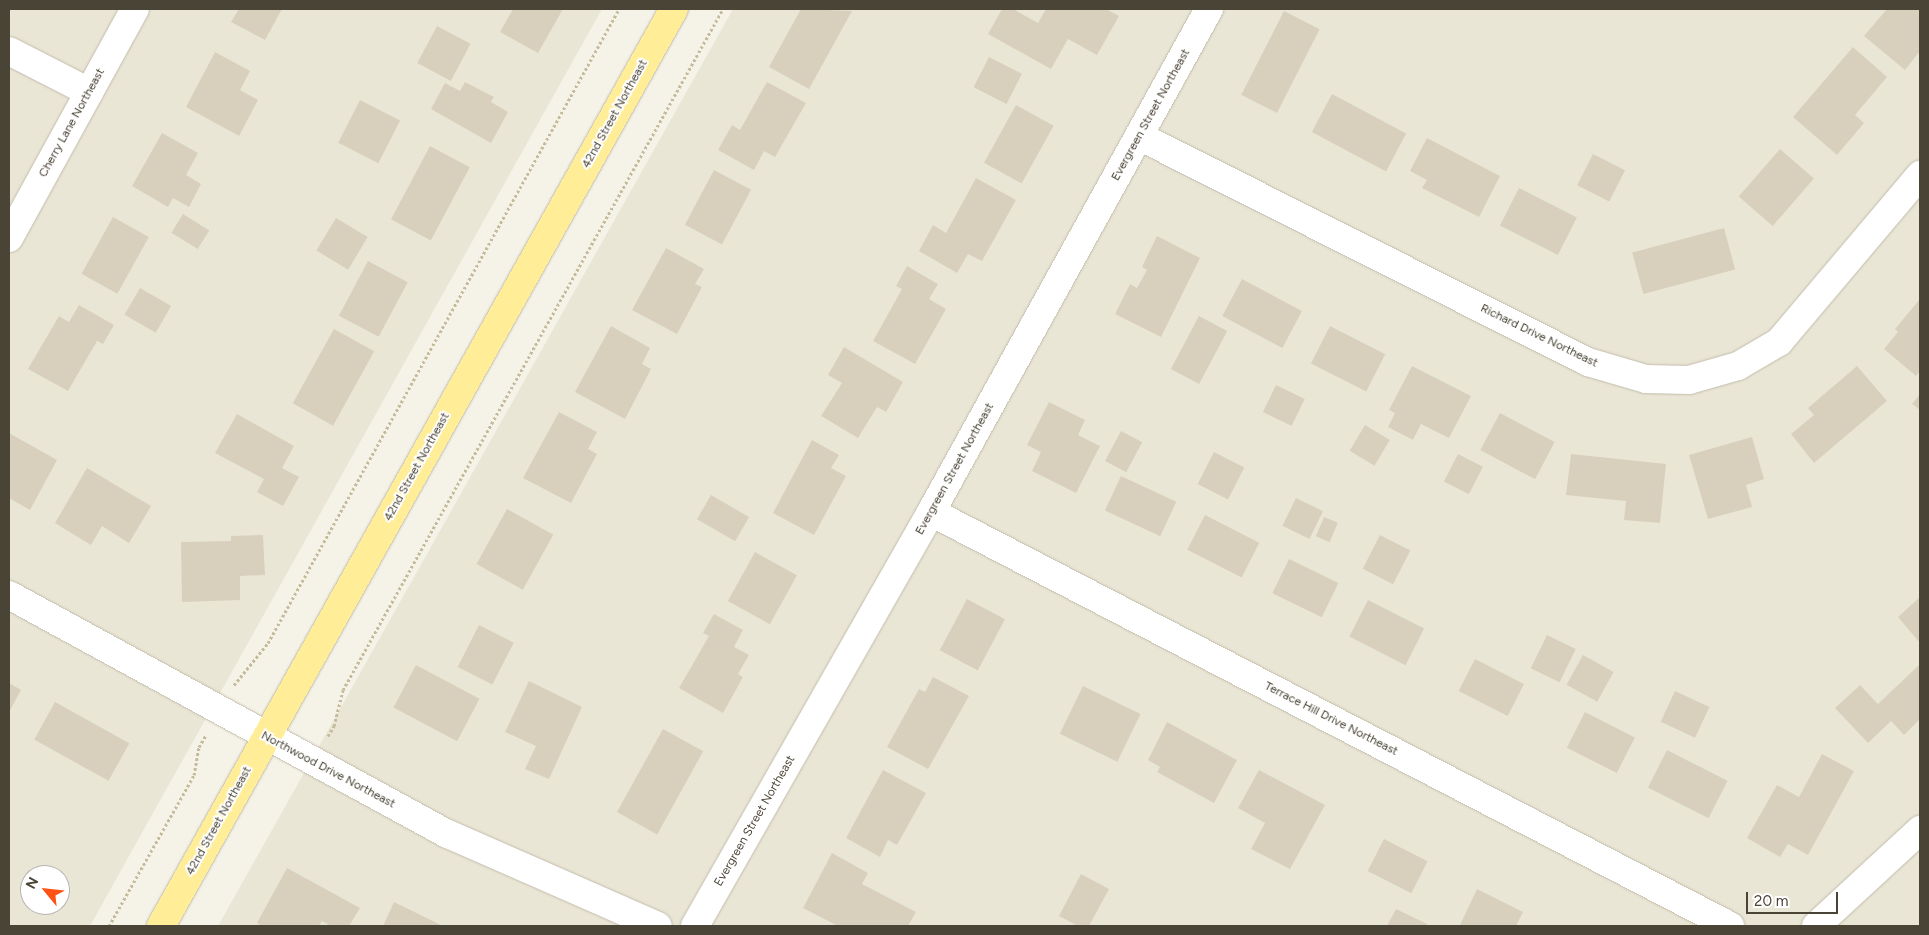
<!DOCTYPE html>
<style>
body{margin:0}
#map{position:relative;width:1929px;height:935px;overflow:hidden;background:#f5f3e8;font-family:Figtree,sans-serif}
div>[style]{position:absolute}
.residential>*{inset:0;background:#eae6d6}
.building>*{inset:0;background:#d8d0bd;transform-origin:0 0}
.path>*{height:3px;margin-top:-1.5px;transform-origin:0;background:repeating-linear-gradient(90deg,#c5ba9a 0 2.5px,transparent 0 5px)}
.roads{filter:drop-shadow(0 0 1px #c2bcaa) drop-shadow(0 0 1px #c2bcaa)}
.minor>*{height:28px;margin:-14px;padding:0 14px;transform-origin:14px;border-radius:14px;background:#fff}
.major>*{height:28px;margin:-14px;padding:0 14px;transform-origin:14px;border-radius:14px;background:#ffed98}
span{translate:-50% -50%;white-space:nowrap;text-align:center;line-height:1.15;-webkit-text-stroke:4px #fff;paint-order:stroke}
.street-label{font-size:12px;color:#4a4436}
.frame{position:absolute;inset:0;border:10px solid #4a4436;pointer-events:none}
.north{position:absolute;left:20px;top:865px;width:50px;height:50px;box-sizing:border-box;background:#fff;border:1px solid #b7b4af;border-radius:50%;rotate:298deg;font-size:14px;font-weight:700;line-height:20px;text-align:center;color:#4a4436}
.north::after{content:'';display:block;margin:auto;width:18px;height:22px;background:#ff5316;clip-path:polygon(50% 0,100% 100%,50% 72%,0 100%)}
.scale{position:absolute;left:1746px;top:892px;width:92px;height:22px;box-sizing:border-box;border:2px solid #4a4436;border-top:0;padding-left:6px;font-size:15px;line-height:18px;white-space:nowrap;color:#4a4436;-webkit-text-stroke:4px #fff;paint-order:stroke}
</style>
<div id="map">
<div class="residential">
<div style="clip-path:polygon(evenodd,9px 9px,602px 9px,90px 926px,9px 926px,9px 9px,30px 875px,60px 875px,60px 905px,30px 905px,30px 875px)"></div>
<div style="clip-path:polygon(733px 9px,1920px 9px,1920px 926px,218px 926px)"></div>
</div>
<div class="building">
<div style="clip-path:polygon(239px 9px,282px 9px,265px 40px,231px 22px)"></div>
<div style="clip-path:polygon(513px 9px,563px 9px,538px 53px,500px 32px)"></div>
<div style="clip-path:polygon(801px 9px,852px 11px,809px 89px,769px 67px)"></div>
<div style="clip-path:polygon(1002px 9px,1013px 9px,1038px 23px,1046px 9px,1106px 9px,1119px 16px,1097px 55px,1068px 39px,1051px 69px,988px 34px)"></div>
<div style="clip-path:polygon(1887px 9px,1920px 9px,1920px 51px,1905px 70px,1864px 36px)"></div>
<div style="left:1284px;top:11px;width:40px;height:94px;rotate:27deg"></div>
<div style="left:437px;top:26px;width:38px;height:42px;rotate:28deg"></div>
<div style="clip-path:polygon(1853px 47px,1887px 77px,1855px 115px,1864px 123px,1837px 155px,1793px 117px)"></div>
<div style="clip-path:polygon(215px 52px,250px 71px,240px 90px,258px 100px,239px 136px,186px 107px)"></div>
<div style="left:989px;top:57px;width:37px;height:34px;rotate:27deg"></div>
<div style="clip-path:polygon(465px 82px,494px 97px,491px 102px,508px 112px,491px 143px,431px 109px,445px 83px,460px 91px)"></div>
<div style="clip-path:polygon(767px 82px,806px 103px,775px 157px,764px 151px,754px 170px,718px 150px,732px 125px,740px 130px)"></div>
<div style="left:1332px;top:94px;width:84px;height:43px;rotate:28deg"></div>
<div style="left:360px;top:100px;width:45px;height:48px;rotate:27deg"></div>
<div style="left:1016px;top:105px;width:43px;height:66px;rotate:29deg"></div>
<div style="clip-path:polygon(162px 133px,198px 153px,186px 175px,201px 184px,189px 207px,173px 198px,168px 207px,132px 186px)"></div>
<div style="clip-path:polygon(1427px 138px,1500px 176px,1479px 217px,1422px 188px,1427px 180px,1410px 171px)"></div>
<div style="left:430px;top:146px;width:45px;height:83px;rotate:28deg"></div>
<div style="left:1780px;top:149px;width:45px;height:63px;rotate:41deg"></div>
<div style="left:1593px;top:154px;width:36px;height:35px;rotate:27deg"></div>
<div style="left:714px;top:170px;width:42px;height:62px;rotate:28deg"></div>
<div style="clip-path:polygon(976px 178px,1016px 200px,982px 261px,968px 254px,957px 273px,919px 251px,933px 225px,946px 233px)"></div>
<div style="left:1519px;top:188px;width:65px;height:42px;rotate:27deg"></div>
<div style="left:183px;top:214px;width:31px;height:22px;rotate:32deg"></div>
<div style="left:113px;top:217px;width:41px;height:65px;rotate:29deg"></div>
<div style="left:336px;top:218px;width:37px;height:38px;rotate:31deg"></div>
<div style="left:1724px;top:228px;width:43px;height:95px;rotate:75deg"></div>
<div style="clip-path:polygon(1157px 236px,1200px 258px,1161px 337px,1115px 314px,1130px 284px,1137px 288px,1147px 270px,1142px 267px)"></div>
<div style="clip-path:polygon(666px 248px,704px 269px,695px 284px,702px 287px,677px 334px,632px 310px)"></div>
<div style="left:368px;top:261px;width:45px;height:62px;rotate:28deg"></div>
<div style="clip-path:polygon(907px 266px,938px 284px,929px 299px,946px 309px,915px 364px,873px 341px,902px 289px,896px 286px)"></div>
<div style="left:1242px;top:279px;width:68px;height:42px;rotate:28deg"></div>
<div style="left:140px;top:288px;width:36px;height:31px;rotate:30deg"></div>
<div style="clip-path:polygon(1920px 299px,1920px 371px,1916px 376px,1884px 349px,1898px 332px,1895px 329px)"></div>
<div style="clip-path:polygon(79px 305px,114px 325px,103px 344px,97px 341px,68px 391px,28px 369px,59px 316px,69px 322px)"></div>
<div style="left:1199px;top:316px;width:32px;height:60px;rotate:28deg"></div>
<div style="clip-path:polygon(611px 326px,650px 348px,642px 364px,651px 369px,625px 419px,575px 392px)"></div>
<div style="left:1330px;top:326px;width:62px;height:42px;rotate:27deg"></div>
<div style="left:334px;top:329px;width:46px;height:85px;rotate:29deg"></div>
<div style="clip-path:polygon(844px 347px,903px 382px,886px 412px,877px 407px,858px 438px,821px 416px,842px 383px,828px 375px)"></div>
<div style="clip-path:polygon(1412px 366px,1471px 396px,1449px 438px,1421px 424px,1413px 440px,1388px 427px,1395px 413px,1389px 410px)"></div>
<div style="clip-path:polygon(1857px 366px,1887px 401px,1814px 463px,1791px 434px,1814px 415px,1808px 408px)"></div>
<div style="left:1276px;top:385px;width:32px;height:30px;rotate:26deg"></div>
<div style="clip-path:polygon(1920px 394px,1920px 410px,1912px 404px)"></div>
<div style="clip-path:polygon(1049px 402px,1085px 420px,1078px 435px,1100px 446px,1076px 493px,1032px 471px,1041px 452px,1027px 445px)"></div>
<div style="clip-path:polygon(559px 412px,597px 432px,588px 449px,597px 454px,571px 503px,523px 478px)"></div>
<div style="left:1500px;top:413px;width:62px;height:42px;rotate:28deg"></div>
<div style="clip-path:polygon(237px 414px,294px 446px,282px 468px,299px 477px,283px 506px,257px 492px,264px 479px,215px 453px)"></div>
<div style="left:1365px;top:425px;width:29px;height:30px;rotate:31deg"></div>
<div style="left:1121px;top:431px;width:24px;height:34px;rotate:28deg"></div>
<div style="clip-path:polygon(9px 433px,57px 460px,30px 510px,9px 498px)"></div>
<div style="clip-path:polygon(1752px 437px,1764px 479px,1746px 485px,1752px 507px,1708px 519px,1689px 455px)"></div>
<div style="clip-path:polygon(812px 440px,839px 455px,831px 468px,846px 476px,814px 535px,773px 513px)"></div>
<div style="left:1214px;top:452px;width:34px;height:36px;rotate:27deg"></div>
<div style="left:1458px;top:454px;width:28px;height:31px;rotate:27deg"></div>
<div style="clip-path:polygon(1571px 454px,1666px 464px,1660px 523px,1624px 520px,1626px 501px,1566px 495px)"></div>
<div style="clip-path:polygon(87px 468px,151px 506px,129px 543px,102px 526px,91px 545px,55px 523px)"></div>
<div style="left:1121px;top:476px;width:61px;height:38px;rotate:25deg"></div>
<div style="left:711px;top:495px;width:44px;height:28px;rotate:30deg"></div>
<div style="left:1296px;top:498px;width:30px;height:31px;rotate:26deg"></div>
<div style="left:507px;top:509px;width:53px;height:63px;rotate:29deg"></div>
<div style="left:1205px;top:515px;width:61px;height:39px;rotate:27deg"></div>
<div style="left:1324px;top:517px;width:15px;height:21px;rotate:23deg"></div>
<div style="clip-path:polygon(263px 535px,265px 575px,240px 576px,240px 600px,182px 602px,181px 542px,231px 541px,231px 536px)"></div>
<div style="left:1380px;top:535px;width:34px;height:38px;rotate:27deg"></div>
<div style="left:755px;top:552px;width:48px;height:56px;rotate:29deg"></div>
<div style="left:1289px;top:559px;width:55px;height:38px;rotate:26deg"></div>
<div style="clip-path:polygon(1920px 597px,1920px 643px,1898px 617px)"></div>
<div style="left:967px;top:599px;width:43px;height:58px;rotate:28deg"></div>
<div style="left:1368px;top:600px;width:63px;height:41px;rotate:27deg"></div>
<div style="clip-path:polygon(714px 614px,743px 630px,734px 647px,749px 655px,738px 674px,743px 677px,723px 713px,679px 688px,709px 636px,703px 633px)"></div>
<div style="left:479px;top:625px;width:39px;height:47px;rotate:27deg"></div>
<div style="left:1547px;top:635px;width:32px;height:37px;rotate:26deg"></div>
<div style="left:1583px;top:655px;width:35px;height:34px;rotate:29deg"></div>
<div style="left:1475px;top:659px;width:55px;height:36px;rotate:27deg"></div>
<div style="clip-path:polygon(1920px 664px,1920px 719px,1904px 735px,1891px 721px,1868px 743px,1835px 708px,1860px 685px,1878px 704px)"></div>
<div style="left:416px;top:665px;width:72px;height:48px;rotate:28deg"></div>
<div style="clip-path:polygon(933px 677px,969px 696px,928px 769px,887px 747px,919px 689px,925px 692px)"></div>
<div style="clip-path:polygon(529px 681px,582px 707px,549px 779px,525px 769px,536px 746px,505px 732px)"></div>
<div style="clip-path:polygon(9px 683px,21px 690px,9px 712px)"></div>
<div style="left:1083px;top:686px;width:64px;height:53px;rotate:26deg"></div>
<div style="left:1675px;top:691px;width:38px;height:34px;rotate:25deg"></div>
<div style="left:55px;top:702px;width:85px;height:43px;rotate:29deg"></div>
<div style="left:1585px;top:712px;width:56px;height:40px;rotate:27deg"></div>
<div style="clip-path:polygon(1167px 722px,1237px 760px,1214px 803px,1157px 772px,1160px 767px,1148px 760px)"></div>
<div style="left:663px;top:729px;width:46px;height:95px;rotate:29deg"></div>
<div style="left:1667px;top:750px;width:68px;height:42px;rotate:27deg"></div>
<div style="clip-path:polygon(1822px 754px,1854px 771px,1808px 855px,1788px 844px,1780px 857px,1747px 838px,1777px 785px,1799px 797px)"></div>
<div style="clip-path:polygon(883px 770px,926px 793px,897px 845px,888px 840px,880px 857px,846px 838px)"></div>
<div style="clip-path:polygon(1259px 770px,1325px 805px,1290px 869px,1251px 849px,1265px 823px,1238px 808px)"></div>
<div style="left:1384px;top:839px;width:49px;height:36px;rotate:27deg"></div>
<div style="clip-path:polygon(832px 853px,868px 873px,862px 884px,916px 912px,908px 926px,838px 926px,803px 908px)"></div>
<div style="clip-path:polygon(287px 868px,360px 908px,349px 926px,331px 926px,322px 921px,319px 926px,262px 926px,257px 923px)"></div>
<div style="clip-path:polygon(1081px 874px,1109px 889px,1089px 926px,1078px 926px,1059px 916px)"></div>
<div style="clip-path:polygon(1477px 889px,1523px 912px,1516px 926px,1460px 925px)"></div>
<div style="clip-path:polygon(394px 902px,443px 926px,383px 926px)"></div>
<div style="clip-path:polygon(1396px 909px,1427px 924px,1426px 926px,1387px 926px)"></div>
</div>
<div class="path">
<div style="left:234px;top:685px;width:54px;rotate:-51deg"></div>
<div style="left:268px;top:643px;width:725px;rotate:-61.03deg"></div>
<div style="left:328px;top:736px;width:12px;rotate:-59deg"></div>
<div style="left:334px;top:726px;width:37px;rotate:-76deg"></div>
<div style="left:343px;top:690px;width:780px;rotate:-60.84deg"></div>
<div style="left:109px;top:926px;width:173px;rotate:-60.6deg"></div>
<div style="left:194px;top:775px;width:28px;rotate:-80deg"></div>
<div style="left:199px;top:747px;width:14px;rotate:-60deg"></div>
</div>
<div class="roads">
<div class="minor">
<div style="left:9px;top:51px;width:90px;rotate:27.1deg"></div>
<div style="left:1139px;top:136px;width:503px;rotate:26.72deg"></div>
<div style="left:1588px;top:362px;width:60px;rotate:16.3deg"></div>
<div style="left:1646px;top:379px;width:43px;rotate:1.3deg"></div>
<div style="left:1689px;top:380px;width:51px;rotate:-15.9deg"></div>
<div style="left:1738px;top:366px;width:48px;rotate:-30.3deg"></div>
<div style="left:1779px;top:342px;width:219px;rotate:-49.8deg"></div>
<div style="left:9px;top:238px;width:261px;rotate:-61.2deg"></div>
<div style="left:931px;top:512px;width:900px;rotate:27.39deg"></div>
<div style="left:9px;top:595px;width:500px;rotate:28.6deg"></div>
<div style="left:448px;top:834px;width:229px;rotate:23.7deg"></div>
<div style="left:695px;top:926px;width:477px;rotate:-60.3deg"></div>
<div style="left:931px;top:512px;width:575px;rotate:-61.07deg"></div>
<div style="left:1816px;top:926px;width:142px;rotate:-42.7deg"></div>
</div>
<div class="major">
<div style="left:161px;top:926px;width:1051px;rotate:-60.78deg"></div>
</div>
</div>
<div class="street-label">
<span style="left:615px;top:114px;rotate:-61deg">42nd Street Northeast</span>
<span style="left:1151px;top:115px;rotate:-61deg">Evergreen Street Northeast</span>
<span style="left:72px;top:123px;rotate:-61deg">Cherry Lane Northeast</span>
<span style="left:1539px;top:336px;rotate:26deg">Richard Drive Northeast</span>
<span style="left:417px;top:467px;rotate:-61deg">42nd Street Northeast</span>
<span style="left:955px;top:469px;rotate:-61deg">Evergreen Street Northeast</span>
<span style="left:1331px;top:719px;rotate:27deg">Terrace Hill Drive Northeast</span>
<span style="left:328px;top:770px;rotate:28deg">Northwood Drive Northeast</span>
<span style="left:219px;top:821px;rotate:-61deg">42nd Street Northeast</span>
<span style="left:755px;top:821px;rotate:-60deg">Evergreen Street Northeast</span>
</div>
<div class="frame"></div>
<div class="north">N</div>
<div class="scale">20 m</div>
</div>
